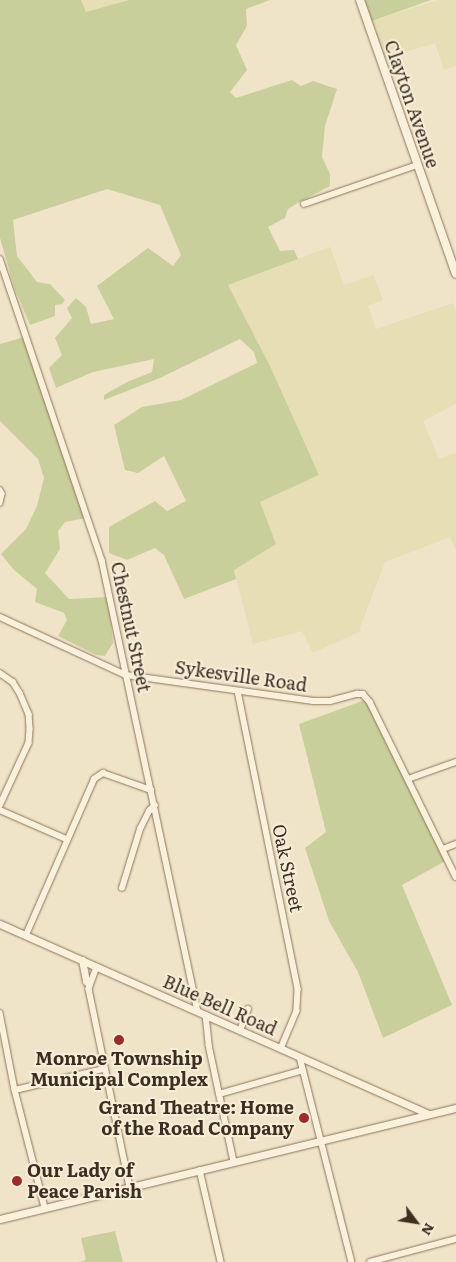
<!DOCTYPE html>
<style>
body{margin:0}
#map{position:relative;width:456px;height:1262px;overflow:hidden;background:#f0e4c8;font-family:Literata,serif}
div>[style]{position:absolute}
.farmland>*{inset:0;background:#e6deb5}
.green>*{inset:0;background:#c9cf9b}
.roads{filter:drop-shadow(0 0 1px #8d765c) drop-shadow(0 0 1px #8d765c)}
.minor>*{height:5.5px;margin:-2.75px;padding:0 2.75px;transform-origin:2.75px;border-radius:2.75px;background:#faf1dc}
.tertiary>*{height:7px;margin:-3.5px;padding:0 3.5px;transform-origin:3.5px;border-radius:3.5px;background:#faf1dc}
.secondary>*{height:8px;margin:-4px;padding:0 4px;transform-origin:4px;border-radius:4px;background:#faf1dc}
.dots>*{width:14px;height:14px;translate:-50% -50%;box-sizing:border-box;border:2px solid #f7eed8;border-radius:50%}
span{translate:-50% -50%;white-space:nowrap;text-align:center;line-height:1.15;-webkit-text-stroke:4px #f7eed8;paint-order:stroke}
.street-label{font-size:18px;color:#3d2e20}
.poi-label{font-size:18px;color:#3d2e20;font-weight:700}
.right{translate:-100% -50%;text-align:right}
.left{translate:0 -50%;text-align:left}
.north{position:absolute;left:391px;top:1197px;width:50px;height:50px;-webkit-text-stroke:4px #f7eed8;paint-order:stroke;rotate:121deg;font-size:14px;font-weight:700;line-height:20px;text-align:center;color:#3d2e20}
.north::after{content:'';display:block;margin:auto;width:18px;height:22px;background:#3d2e20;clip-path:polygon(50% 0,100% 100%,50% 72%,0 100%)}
</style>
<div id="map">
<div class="farmland">
<div style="clip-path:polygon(81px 0,129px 0,86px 12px)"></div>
<div style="clip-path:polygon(438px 0,456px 0,456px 66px,444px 70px,435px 43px,384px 58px,372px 21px)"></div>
<div style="clip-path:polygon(330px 247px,344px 285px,374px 275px,383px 300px,368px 306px,376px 329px,453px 303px,456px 311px,456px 404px,423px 421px,439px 459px,456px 453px,456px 551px,450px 537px,385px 562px,360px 628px,361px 631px,313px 653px,302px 631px,253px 644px,234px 570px,276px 544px,260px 502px,319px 475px,228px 285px)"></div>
</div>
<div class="green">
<div style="clip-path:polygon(0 0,81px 0,86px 12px,129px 0,270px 0,246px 9px,247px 26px,236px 45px,247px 70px,230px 92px,236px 98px,292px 80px,301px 86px,313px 81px,337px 89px,325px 126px,322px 157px,330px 174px,330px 186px,296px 204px,288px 209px,285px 218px,268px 227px,280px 251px,294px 250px,298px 259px,228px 285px,270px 366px,319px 475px,260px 502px,276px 544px,234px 570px,236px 579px,184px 599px,164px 555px,155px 548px,127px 560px,109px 553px,109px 527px,155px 501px,167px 511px,186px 501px,164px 456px,138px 473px,125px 470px,114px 425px,142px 407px,181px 400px,257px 363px,254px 352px,240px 339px,160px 378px,104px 400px,104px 395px,127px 382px,152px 372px,154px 359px,93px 372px,56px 388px,49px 368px,62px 355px,55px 338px,72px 318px,67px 308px,76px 298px,86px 307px,91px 324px,114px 319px,97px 286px,148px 248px,173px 266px,181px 255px,160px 205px,107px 189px,13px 220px,17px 256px,37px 282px,50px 284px,65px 300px,62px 304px,55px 305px,55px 316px,30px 325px,14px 287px,0 238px)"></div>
<div style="clip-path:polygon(365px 0,431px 0,372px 21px)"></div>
<div style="clip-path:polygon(24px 337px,86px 518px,65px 522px,58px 531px,60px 549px,45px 573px,69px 599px,108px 597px,113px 643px,105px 656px,96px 655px,58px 636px,67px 620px,64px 613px,35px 602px,37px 589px,14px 570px,1px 554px,26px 529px,37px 506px,44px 478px,38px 459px,0 421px,0 344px)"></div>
<div style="clip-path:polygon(368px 699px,449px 859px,402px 885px,452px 1005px,383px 1038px,358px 972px,329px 921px,305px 848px,326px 832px,299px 724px)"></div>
<div style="clip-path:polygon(115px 1231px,123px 1262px,79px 1262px,86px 1260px,81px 1238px)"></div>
</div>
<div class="roads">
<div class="minor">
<div style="left:304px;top:204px;width:120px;rotate:-19deg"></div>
<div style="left:0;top:259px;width:318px;rotate:71.3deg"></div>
<div style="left:102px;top:560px;width:461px;rotate:78deg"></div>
<div style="left:0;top:490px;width:4px;rotate:63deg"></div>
<div style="left:2px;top:494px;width:9px;rotate:103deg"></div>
<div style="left:0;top:617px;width:139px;rotate:24.7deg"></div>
<div style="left:126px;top:675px;width:189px;rotate:7.9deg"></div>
<div style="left:313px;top:701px;width:17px"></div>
<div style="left:330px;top:701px;width:28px;rotate:-15deg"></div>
<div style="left:357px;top:694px;width:6px"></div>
<div style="left:363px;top:694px;width:11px;rotate:49deg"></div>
<div style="left:370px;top:702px;width:195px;rotate:63.8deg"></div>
<div style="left:0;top:673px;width:16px;rotate:35deg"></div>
<div style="left:13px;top:682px;width:13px;rotate:58deg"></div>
<div style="left:20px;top:693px;width:23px;rotate:67deg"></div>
<div style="left:29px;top:714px;width:15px;rotate:86deg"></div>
<div style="left:30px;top:729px;width:14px;rotate:94deg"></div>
<div style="left:29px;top:743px;width:69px;rotate:114.7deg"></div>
<div style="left:238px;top:691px;width:304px;rotate:78.6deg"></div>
<div style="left:298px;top:989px;width:22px;rotate:93deg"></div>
<div style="left:297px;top:1011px;width:41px;rotate:112.8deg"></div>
<div style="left:408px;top:779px;width:51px;rotate:-19.5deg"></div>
<div style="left:0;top:810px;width:72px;rotate:23.7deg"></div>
<div style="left:443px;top:849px;width:14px;rotate:-21deg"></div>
<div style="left:122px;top:888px;width:62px;rotate:-73deg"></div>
<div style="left:140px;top:829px;width:20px;rotate:-63deg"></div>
<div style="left:149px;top:811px;width:8px;rotate:-45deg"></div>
<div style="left:26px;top:935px;width:170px;rotate:-66.4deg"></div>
<div style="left:94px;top:779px;width:11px;rotate:-34deg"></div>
<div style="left:103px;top:773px;width:51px;rotate:19.5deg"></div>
<div style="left:97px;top:967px;width:23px;rotate:110deg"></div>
<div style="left:89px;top:989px;width:202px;rotate:78.3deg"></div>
<div style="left:0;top:1013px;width:78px;rotate:79deg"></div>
<div style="left:15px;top:1090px;width:122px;rotate:75.7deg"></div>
<div style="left:206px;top:1015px;width:30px;rotate:84deg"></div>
<div style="left:209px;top:1045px;width:120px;rotate:77.9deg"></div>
<div style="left:240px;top:1031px;width:23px;rotate:-70deg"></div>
<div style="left:300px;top:1057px;width:211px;rotate:75.8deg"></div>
<div style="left:15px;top:1090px;width:91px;rotate:-13.3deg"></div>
<div style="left:219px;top:1094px;width:87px;rotate:-15.9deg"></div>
<div style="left:200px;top:1170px;width:94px;rotate:77.1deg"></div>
<div style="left:370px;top:1262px;width:89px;rotate:-15deg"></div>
</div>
<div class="tertiary">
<div style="left:0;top:924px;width:468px;rotate:23.9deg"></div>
<div style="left:82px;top:960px;width:21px;rotate:79deg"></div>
<div style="left:86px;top:981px;width:4px;rotate:45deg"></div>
<div style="left:0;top:1219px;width:469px;rotate:-13.7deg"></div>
</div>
<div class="secondary">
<div style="left:360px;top:0;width:290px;rotate:70.7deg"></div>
</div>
</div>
<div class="dots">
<div style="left:119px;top:1040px;background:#9e2a2b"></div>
<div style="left:304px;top:1118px;background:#9e2a2b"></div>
<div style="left:17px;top:1181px;background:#9e2a2b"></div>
</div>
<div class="street-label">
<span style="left:412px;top:104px;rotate:71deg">Clayton Avenue</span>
<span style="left:131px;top:627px;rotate:78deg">Chestnut Street</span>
<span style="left:241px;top:676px;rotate:8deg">Sykesville Road</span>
<span style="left:288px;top:868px;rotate:78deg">Oak Street</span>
<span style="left:220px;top:1005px;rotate:24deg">Blue Bell Road</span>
</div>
<div class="poi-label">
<span style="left:119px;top:1069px">Monroe Township<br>Municipal Complex</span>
<span class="right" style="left:294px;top:1118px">Grand Theatre: Home<br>of the Road Company</span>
<span class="left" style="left:27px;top:1181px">Our Lady of<br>Peace Parish</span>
</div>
<div class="north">N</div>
</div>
